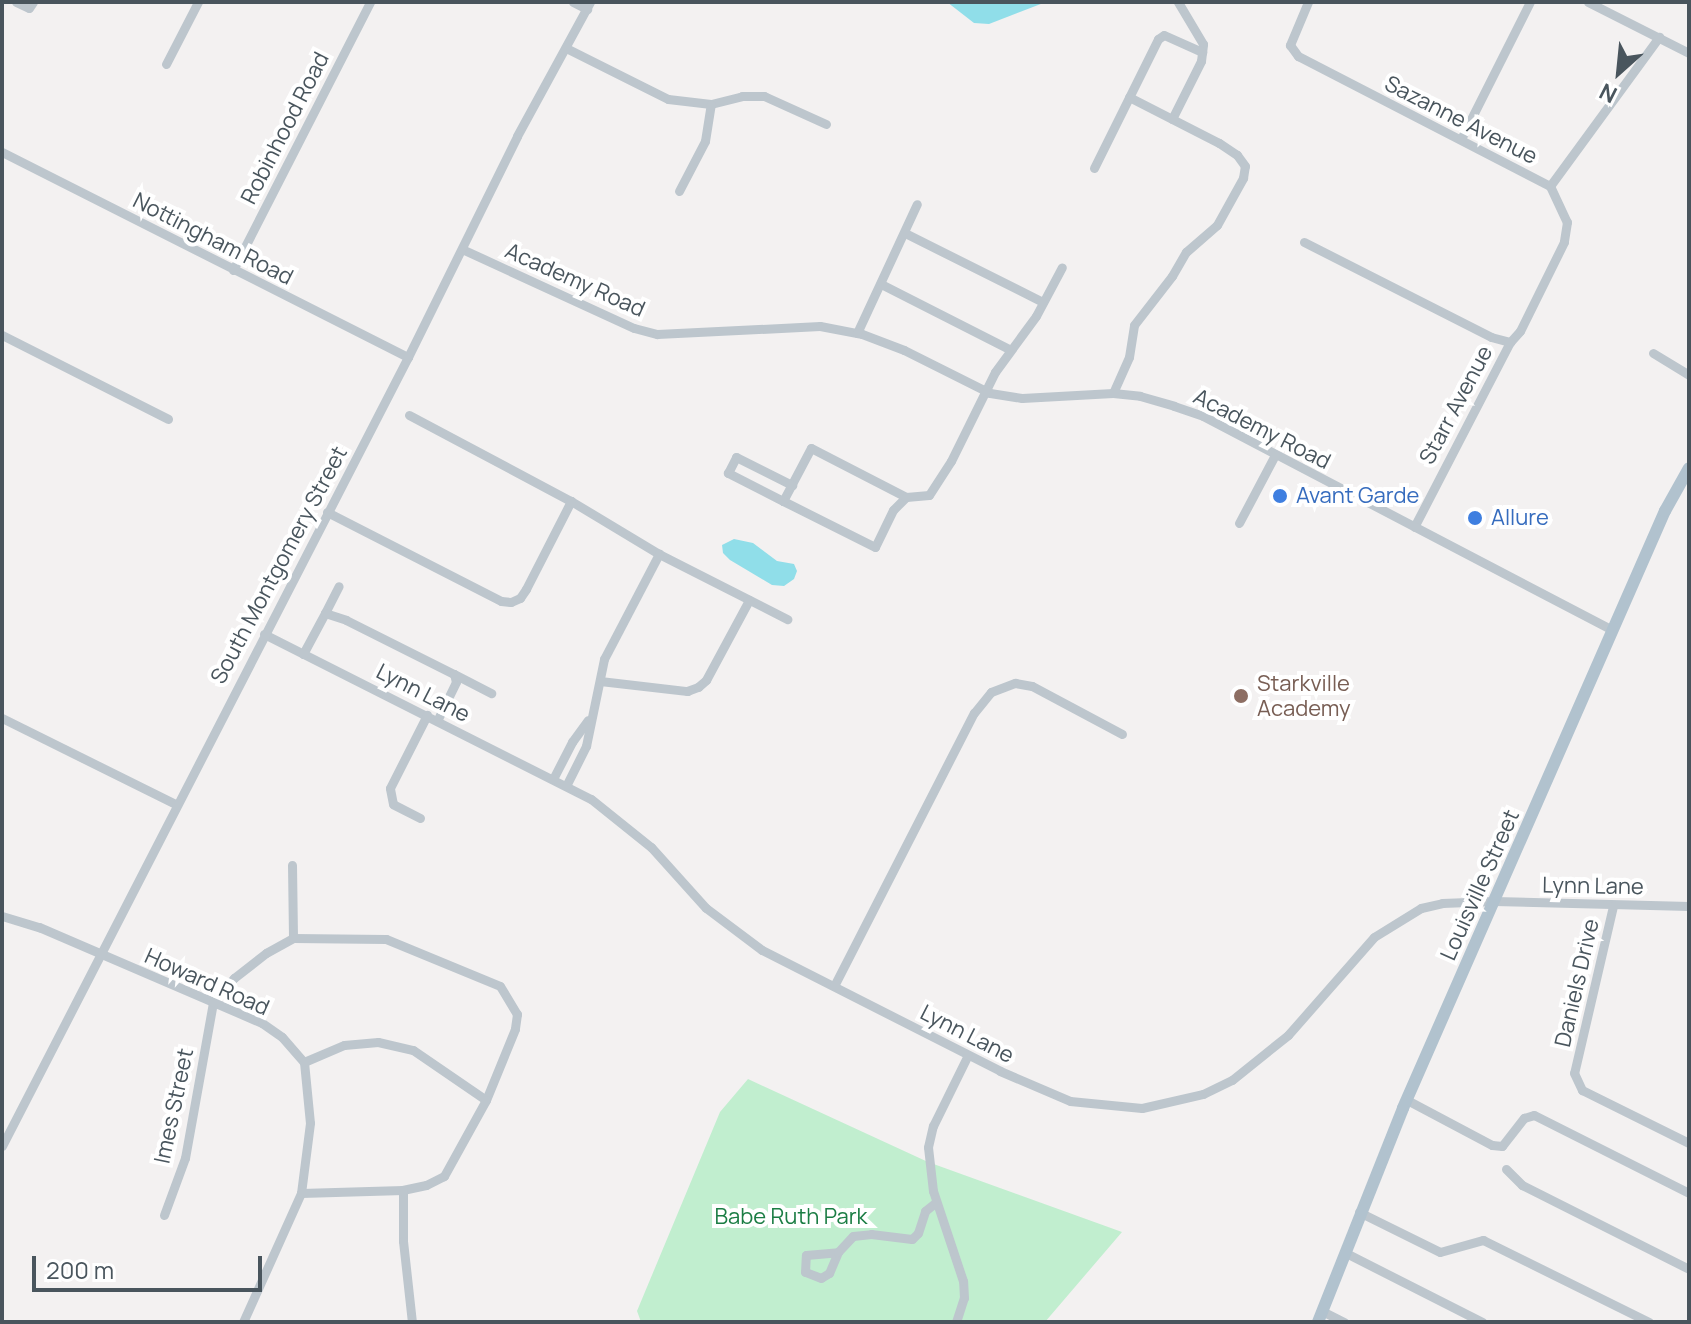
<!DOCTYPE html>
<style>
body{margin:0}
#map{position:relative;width:1691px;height:1324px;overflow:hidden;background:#f3f1f1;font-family:Manrope,sans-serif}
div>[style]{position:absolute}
.green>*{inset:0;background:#c1eecf}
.water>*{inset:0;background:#90dee9}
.minor>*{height:9px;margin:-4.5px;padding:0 4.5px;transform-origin:4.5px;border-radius:4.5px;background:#bdc6cd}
.major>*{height:12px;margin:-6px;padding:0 6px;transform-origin:6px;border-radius:6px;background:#b1c2ce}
.dots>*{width:22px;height:22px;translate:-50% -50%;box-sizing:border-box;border:4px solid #fff;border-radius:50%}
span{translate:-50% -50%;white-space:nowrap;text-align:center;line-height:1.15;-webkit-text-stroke:8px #fff;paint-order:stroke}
.street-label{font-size:22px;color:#49555d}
.shop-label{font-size:22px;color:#366cbe}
.left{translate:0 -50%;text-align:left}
.education-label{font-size:22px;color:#785e54}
.park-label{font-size:22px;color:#1b7d44}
.frame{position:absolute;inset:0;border:4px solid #49555d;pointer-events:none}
.north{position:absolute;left:1579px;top:32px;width:80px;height:80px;-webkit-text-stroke:6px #fff;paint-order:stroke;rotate:207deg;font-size:22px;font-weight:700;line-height:32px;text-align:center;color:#49555d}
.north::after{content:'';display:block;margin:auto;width:28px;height:36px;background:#49555d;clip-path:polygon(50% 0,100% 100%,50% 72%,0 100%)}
.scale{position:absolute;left:32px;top:1256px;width:230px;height:36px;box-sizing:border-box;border:4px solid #49555d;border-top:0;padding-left:10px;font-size:24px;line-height:28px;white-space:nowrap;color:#49555d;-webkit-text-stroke:6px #fff;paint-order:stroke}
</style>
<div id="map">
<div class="green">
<div style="clip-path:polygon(748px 1079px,928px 1162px,1122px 1232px,1045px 1322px,641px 1322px,637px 1311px,720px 1112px)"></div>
</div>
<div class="water">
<div style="clip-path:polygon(947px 2px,1046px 2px,989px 24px,974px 23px)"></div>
<div style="clip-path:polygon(734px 539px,753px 543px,777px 561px,794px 564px,797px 571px,794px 579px,784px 586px,772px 585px,730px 560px,723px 553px,722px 545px)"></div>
</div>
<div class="minor">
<div style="left:16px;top:2px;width:14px;rotate:25deg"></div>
<div style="left:29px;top:8px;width:7px;rotate:-56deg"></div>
<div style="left:573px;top:2px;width:16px;rotate:27deg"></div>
<div style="left:1308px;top:2px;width:47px;rotate:112.7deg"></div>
<div style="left:1290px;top:45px;width:14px;rotate:54deg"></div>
<div style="left:1298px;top:56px;width:284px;rotate:27.3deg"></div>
<div style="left:1550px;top:186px;width:40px;rotate:65deg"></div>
<div style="left:1567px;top:222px;width:20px;rotate:99deg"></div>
<div style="left:1564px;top:242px;width:99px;rotate:116.3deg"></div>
<div style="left:1520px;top:331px;width:15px;rotate:132deg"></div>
<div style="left:1510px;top:342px;width:208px;rotate:117.4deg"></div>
<div style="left:1588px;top:2px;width:113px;rotate:26.8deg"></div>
<div style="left:566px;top:48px;width:114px;rotate:26.6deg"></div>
<div style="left:668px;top:99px;width:43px;rotate:6.6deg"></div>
<div style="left:711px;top:104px;width:32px;rotate:-14deg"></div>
<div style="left:742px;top:96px;width:22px"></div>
<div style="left:764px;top:96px;width:68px;rotate:24.3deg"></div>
<div style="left:166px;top:64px;width:70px;rotate:-62.7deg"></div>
<div style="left:1172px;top:119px;width:65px;rotate:-63.4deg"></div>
<div style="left:1201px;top:61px;width:17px;rotate:-83deg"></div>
<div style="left:1203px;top:44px;width:49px;rotate:-120.8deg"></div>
<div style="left:1461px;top:139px;width:153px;rotate:-63.3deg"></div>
<div style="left:2px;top:152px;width:455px;rotate:26.8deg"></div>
<div style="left:1094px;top:168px;width:144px;rotate:-63.6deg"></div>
<div style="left:1158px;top:39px;width:7px;rotate:-34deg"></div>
<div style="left:1164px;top:35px;width:42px;rotate:24.1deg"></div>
<div style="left:1550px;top:186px;width:185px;rotate:-53.8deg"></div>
<div style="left:679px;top:191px;width:56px;rotate:-62.5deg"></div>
<div style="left:705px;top:141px;width:37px;rotate:-81deg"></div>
<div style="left:905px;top:233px;width:154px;rotate:26.6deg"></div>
<div style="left:1304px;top:242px;width:210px;rotate:26.9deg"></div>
<div style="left:1491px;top:337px;width:20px;rotate:15deg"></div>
<div style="left:462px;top:249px;width:189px;rotate:24.7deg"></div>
<div style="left:634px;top:328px;width:24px;rotate:15deg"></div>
<div style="left:657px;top:334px;width:163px;rotate:-2.8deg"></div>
<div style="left:820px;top:326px;width:43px;rotate:10.8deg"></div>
<div style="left:862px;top:334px;width:45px;rotate:20.9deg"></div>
<div style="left:904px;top:350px;width:96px;rotate:26.6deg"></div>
<div style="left:990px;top:393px;width:32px;rotate:9deg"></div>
<div style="left:1022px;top:398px;width:91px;rotate:-3.1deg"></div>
<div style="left:1113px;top:393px;width:27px;rotate:6deg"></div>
<div style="left:1140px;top:396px;width:35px;rotate:16deg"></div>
<div style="left:1174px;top:406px;width:31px;rotate:19deg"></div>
<div style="left:1203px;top:416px;width:462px;rotate:27.6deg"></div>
<div style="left:233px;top:270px;width:301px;rotate:-62.9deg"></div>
<div style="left:881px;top:284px;width:144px;rotate:26.9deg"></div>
<div style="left:857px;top:333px;width:142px;rotate:-65.1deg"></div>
<div style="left:2px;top:335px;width:186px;rotate:26.8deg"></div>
<div style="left:1653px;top:353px;width:42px;rotate:31.4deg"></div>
<div style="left:1113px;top:393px;width:39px;rotate:-66deg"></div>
<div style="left:1129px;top:357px;width:32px;rotate:-81deg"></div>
<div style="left:1134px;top:325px;width:62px;rotate:-52.2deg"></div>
<div style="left:1172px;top:276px;width:28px;rotate:-60deg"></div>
<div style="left:1186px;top:252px;width:41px;rotate:-41.1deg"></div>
<div style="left:1217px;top:225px;width:54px;rotate:-61deg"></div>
<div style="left:1243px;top:178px;width:12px;rotate:-81deg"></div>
<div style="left:1245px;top:166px;width:14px;rotate:-126deg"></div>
<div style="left:1237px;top:155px;width:22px;rotate:-146deg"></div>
<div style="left:1219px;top:143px;width:101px;rotate:-152.9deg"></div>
<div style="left:409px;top:415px;width:183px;rotate:28deg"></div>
<div style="left:571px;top:501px;width:103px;rotate:31.1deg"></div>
<div style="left:659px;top:554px;width:144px;rotate:26.9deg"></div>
<div style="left:906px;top:497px;width:18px;rotate:135deg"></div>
<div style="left:893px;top:510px;width:41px;rotate:115.9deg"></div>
<div style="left:875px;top:547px;width:103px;rotate:-153.4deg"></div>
<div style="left:783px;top:501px;width:60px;rotate:-62.2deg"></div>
<div style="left:811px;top:448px;width:107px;rotate:27.3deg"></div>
<div style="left:906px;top:497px;width:23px;rotate:-5deg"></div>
<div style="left:929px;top:495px;width:40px;rotate:-57.1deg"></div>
<div style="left:951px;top:461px;width:99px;rotate:-63.7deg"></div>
<div style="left:995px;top:372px;width:69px;rotate:-53.8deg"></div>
<div style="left:1036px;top:316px;width:55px;rotate:-62deg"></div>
<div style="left:783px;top:501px;width:62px;rotate:-153deg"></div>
<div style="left:728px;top:473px;width:18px;rotate:-63deg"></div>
<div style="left:736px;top:457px;width:63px;rotate:26.6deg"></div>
<div style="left:327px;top:512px;width:195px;rotate:27.1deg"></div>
<div style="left:501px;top:601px;width:10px;rotate:6deg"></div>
<div style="left:511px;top:602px;width:10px;rotate:-24deg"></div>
<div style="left:520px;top:598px;width:11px;rotate:-56deg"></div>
<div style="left:526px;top:589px;width:99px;rotate:-62.9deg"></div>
<div style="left:1239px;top:523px;width:77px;rotate:-62.1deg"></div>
<div style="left:325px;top:613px;width:30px;rotate:-63deg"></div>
<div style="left:264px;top:634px;width:366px;rotate:26.8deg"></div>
<div style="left:591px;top:799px;width:77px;rotate:38.7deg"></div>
<div style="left:651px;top:847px;width:82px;rotate:48deg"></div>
<div style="left:706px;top:908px;width:70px;rotate:36.9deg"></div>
<div style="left:762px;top:950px;width:267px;rotate:26.9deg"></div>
<div style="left:1000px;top:1071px;width:76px;rotate:23.2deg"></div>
<div style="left:1070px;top:1101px;width:72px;rotate:5.6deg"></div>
<div style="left:1142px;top:1108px;width:63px;rotate:-12.9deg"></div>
<div style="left:1203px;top:1094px;width:32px;rotate:-26deg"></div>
<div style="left:1232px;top:1080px;width:72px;rotate:-38.8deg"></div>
<div style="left:1288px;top:1035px;width:130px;rotate:-48.7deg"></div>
<div style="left:1374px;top:937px;width:55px;rotate:-31.7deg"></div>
<div style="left:1421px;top:908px;width:22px;rotate:-13deg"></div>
<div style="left:1442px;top:903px;width:52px;rotate:-2.2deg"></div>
<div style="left:1494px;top:901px;width:195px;rotate:1.5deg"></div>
<div style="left:303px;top:654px;width:47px;rotate:-61.8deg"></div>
<div style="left:325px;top:613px;width:22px;rotate:18deg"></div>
<div style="left:346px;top:620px;width:121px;rotate:26.6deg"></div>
<div style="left:454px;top:674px;width:8px;rotate:76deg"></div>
<div style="left:456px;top:682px;width:43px;rotate:116deg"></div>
<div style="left:454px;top:674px;width:42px;rotate:27.2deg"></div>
<div style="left:600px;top:681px;width:88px;rotate:6.6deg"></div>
<div style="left:687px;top:691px;width:12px;rotate:-20deg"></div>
<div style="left:698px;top:687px;width:11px;rotate:-41deg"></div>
<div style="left:706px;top:680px;width:91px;rotate:-61.7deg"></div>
<div style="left:2px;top:718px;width:193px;rotate:26.4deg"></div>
<div style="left:553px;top:779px;width:42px;rotate:-62.8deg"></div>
<div style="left:572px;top:742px;width:27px;rotate:-54deg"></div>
<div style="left:566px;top:786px;width:45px;rotate:-63.4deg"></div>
<div style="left:586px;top:746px;width:89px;rotate:-78.3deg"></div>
<div style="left:604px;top:659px;width:119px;rotate:-62.4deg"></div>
<div style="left:420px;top:818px;width:30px;rotate:-153deg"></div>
<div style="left:393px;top:804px;width:16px;rotate:-101deg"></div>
<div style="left:390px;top:788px;width:82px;rotate:-63.1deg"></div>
<div style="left:292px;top:865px;width:73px;rotate:89.2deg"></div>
<div style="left:1613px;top:906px;width:171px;rotate:103.1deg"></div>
<div style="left:1574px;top:1073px;width:19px;rotate:65deg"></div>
<div style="left:1582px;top:1090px;width:119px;rotate:26.4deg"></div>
<div style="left:2px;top:916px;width:39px;rotate:17deg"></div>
<div style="left:39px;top:927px;width:243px;rotate:23.3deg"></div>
<div style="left:262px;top:1023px;width:24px;rotate:35deg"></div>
<div style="left:282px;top:1037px;width:33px;rotate:49deg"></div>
<div style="left:304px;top:1062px;width:61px;rotate:84.4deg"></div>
<div style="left:310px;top:1123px;width:71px;rotate:97.3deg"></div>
<div style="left:301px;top:1193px;width:141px;rotate:114.2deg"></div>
<div style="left:834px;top:986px;width:307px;rotate:-62.9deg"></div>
<div style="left:974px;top:713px;width:27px;rotate:-51deg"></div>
<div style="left:991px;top:692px;width:26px;rotate:-21deg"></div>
<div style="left:1015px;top:683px;width:17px;rotate:10deg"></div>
<div style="left:1032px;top:686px;width:102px;rotate:28.1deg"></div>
<div style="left:304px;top:1062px;width:43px;rotate:-23deg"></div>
<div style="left:344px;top:1045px;width:34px;rotate:-5deg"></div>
<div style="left:378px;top:1042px;width:36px;rotate:13deg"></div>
<div style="left:413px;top:1050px;width:88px;rotate:34.4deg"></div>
<div style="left:1407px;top:1100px;width:96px;rotate:27.9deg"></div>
<div style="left:1492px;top:1145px;width:10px;rotate:6deg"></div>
<div style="left:1502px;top:1146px;width:36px;rotate:-52deg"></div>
<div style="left:1524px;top:1118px;width:10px;rotate:-17deg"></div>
<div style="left:1534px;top:1115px;width:174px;rotate:26.7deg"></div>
<div style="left:2px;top:1146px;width:887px;rotate:-62.77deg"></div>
<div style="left:408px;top:357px;width:246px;rotate:-63.7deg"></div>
<div style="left:517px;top:136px;width:153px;rotate:-61.4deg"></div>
<div style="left:1506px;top:1169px;width:23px;rotate:45deg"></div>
<div style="left:1522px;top:1185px;width:187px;rotate:26.7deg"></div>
<div style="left:403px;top:1190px;width:51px;rotate:90deg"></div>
<div style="left:403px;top:1241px;width:81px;rotate:83.7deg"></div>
<div style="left:1359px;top:1212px;width:90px;rotate:26.3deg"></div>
<div style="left:1440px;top:1252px;width:45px;rotate:-15.6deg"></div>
<div style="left:1483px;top:1240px;width:185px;rotate:26.3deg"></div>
<div style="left:164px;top:1215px;width:61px;rotate:-69.8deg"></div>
<div style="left:185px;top:1158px;width:158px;rotate:-79.8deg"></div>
<div style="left:213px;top:1002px;width:32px;rotate:-49deg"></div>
<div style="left:234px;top:978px;width:41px;rotate:-38deg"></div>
<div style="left:266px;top:953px;width:31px;rotate:-29deg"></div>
<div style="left:293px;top:938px;width:93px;rotate:0.6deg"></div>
<div style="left:386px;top:939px;width:123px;rotate:22.4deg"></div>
<div style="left:500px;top:986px;width:33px;rotate:59deg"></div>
<div style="left:517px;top:1014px;width:15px;rotate:98deg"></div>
<div style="left:515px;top:1029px;width:77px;rotate:112.2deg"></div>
<div style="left:486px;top:1100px;width:87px;rotate:118.9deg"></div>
<div style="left:444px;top:1176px;width:20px;rotate:153deg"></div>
<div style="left:426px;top:1185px;width:24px;rotate:168deg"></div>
<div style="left:403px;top:1190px;width:102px;rotate:178.3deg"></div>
<div style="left:838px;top:1252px;width:23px;rotate:113deg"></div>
<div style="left:829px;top:1273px;width:9px;rotate:148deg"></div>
<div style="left:821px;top:1278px;width:17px;rotate:-159deg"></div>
<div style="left:805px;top:1272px;width:17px;rotate:-87deg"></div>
<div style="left:806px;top:1255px;width:32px;rotate:-5deg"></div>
<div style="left:838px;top:1252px;width:22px;rotate:-47deg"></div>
<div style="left:853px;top:1236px;width:18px;rotate:-6deg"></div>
<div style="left:871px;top:1234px;width:41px;rotate:7deg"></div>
<div style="left:912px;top:1239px;width:8px;rotate:-45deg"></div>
<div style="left:918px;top:1233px;width:23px;rotate:-72deg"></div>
<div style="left:925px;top:1211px;width:14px;rotate:-39deg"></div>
<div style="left:1344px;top:1252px;width:155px;rotate:26.9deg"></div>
<div style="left:1322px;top:1311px;width:25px;rotate:27deg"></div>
<div style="left:956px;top:1322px;width:25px;rotate:-72deg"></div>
<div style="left:964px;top:1298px;width:17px;rotate:-93deg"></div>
<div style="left:963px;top:1281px;width:95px;rotate:-108.4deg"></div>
<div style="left:933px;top:1191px;width:44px;rotate:-96.5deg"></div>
<div style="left:928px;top:1147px;width:22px;rotate:-77deg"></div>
<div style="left:933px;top:1126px;width:79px;rotate:-63.8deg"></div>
</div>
<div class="major">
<div style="left:1318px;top:1322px;width:230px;rotate:-68.3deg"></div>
<div style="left:1403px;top:1108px;width:652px;rotate:-66.31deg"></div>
<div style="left:1665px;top:511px;width:49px;rotate:-60.8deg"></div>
</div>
<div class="dots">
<div style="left:1280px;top:496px;background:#3f7fe0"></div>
<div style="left:1475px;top:518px;background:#3f7fe0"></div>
<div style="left:1241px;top:696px;background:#8d6e63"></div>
</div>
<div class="street-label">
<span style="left:1461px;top:120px;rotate:27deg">Sazanne Avenue</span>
<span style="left:285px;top:128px;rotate:-63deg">Robinhood Road</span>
<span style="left:213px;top:239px;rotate:27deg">Nottingham Road</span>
<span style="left:575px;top:280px;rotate:24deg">Academy Road</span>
<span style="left:1456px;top:405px;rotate:-62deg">Starr Avenue</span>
<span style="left:1262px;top:429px;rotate:27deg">Academy Road</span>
<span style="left:279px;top:565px;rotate:-62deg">South Montgomery Street</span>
<span style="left:423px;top:693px;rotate:27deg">Lynn Lane</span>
<span style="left:1480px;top:885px;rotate:-66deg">Louisville Street</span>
<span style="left:1593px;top:886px;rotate:1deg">Lynn Lane</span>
<span style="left:207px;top:982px;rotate:24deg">Howard Road</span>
<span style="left:1577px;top:983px;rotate:-77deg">Daniels Drive</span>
<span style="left:967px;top:1034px;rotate:27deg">Lynn Lane</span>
<span style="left:174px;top:1106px;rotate:-78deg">Imes Street</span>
</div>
<div class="shop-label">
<span class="left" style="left:1296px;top:496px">Avant Garde</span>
<span class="left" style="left:1491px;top:518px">Allure</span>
</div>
<div class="education-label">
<span class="left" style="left:1257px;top:696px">Starkville<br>Academy</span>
</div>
<div class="park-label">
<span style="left:791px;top:1217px">Babe Ruth Park</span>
</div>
<div class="frame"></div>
<div class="north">N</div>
<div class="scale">200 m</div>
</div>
